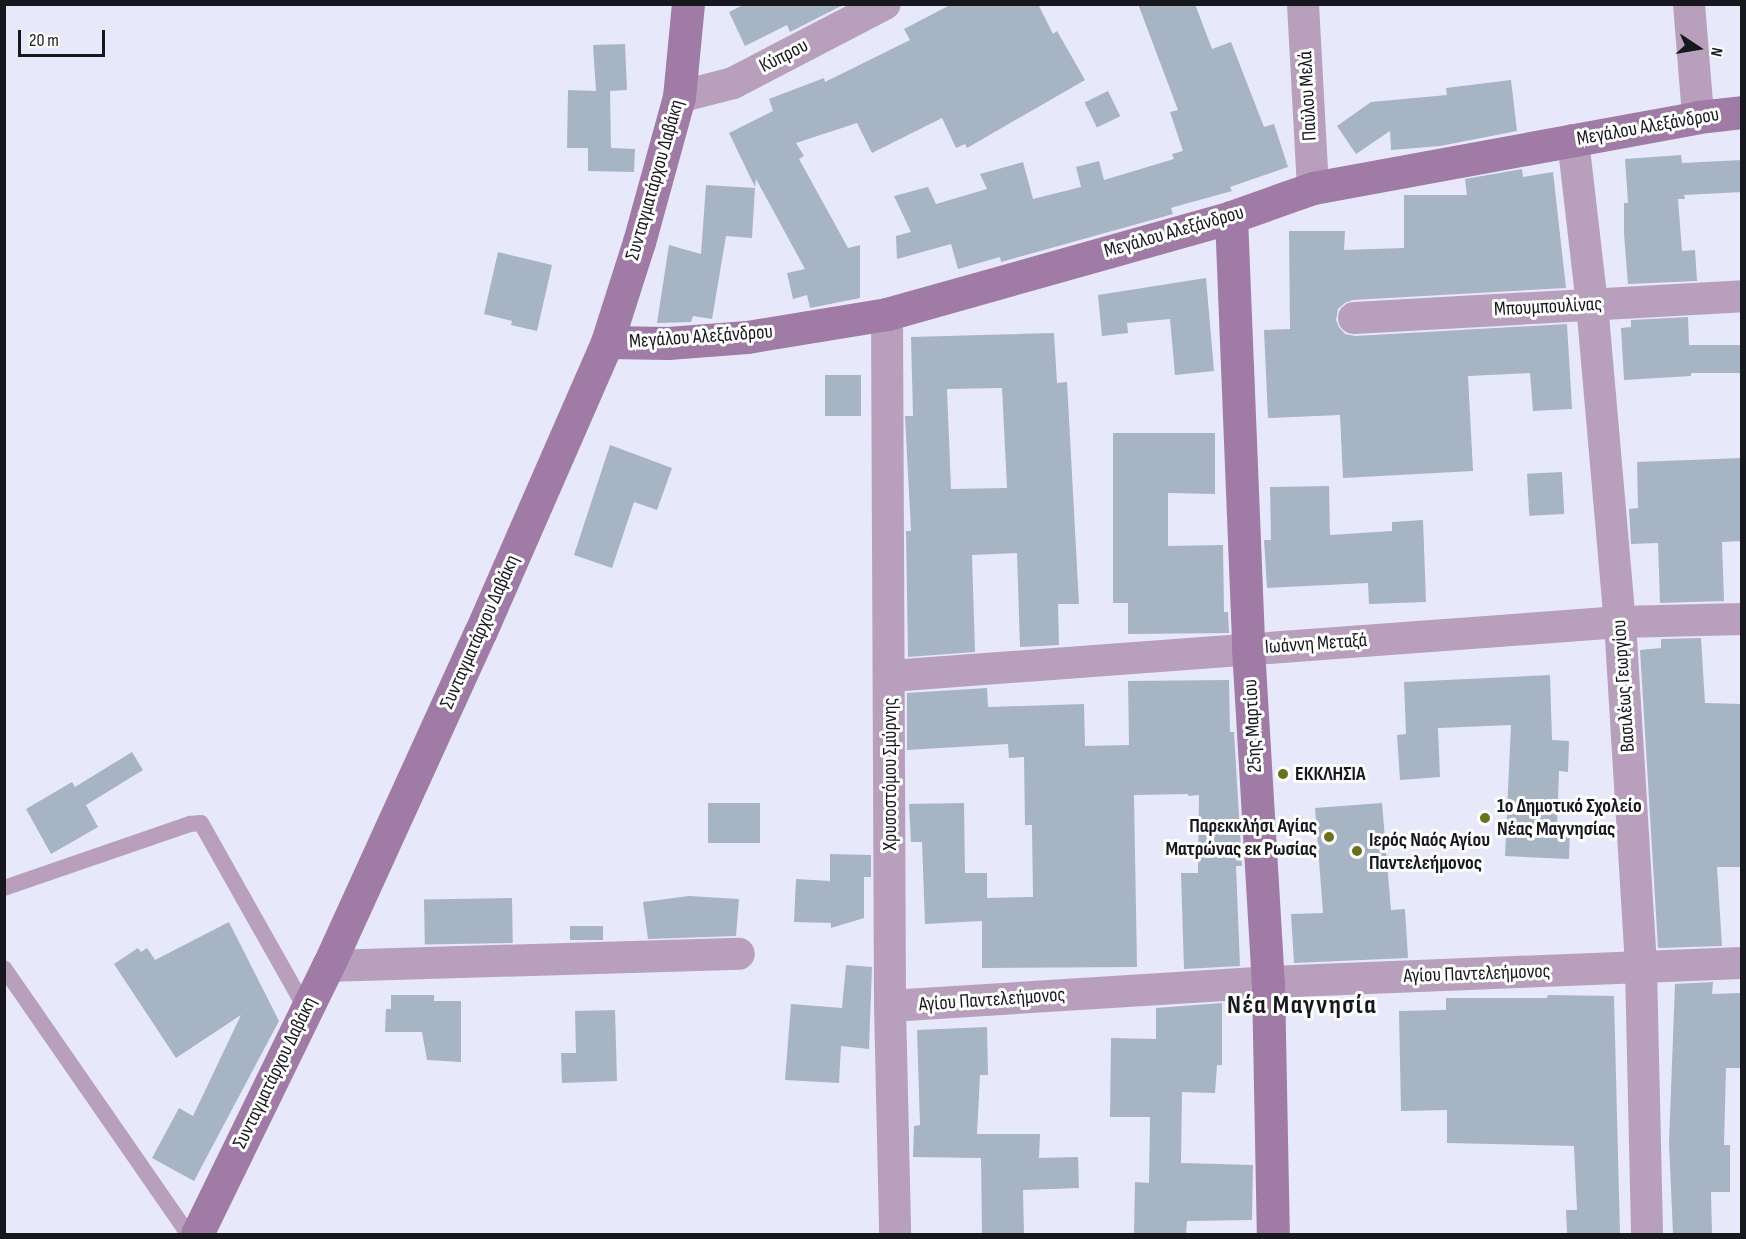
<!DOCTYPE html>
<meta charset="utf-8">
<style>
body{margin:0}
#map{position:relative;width:1746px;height:1239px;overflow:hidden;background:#e8e8fb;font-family:"Sofia Sans Condensed",sans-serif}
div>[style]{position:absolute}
.building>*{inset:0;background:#a7b4c3;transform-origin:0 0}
.lane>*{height:16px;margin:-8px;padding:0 8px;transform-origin:8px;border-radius:8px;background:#b8a0bd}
.street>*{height:32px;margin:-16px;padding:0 16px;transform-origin:16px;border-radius:16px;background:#b8a0bd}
.secondary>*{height:33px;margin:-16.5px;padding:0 16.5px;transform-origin:16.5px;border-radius:16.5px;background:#9f7ba6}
.dots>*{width:16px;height:16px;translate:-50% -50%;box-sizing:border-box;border:3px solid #fff;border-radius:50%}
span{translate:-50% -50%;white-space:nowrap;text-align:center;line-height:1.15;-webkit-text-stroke:6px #fff;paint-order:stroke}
.street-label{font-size:20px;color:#17171e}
.poi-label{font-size:20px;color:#17171e;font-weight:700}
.left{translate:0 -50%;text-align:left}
.right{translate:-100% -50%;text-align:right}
.district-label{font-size:26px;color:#17171e;font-weight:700;letter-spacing:1.5px}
.frame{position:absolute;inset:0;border:6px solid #17171e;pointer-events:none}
.north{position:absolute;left:1668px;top:18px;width:60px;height:60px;-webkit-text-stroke:4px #fff;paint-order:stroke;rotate:102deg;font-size:16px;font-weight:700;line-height:24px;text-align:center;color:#17171e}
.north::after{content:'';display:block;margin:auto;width:21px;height:27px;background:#17171e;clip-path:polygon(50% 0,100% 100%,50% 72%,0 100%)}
.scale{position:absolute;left:18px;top:30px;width:87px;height:27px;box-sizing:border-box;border:3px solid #17171e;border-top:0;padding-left:8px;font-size:18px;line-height:21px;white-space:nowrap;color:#17171e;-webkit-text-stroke:4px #fff;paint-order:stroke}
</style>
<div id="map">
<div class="building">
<div style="clip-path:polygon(745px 4px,845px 4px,790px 32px,787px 25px,745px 46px,729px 12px)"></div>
<div style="clip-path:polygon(952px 4px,1038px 4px,1053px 34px,1057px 31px,1085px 80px,967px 148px,965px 144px,956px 148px,942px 118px,872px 153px,857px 123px,796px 143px,804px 156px,799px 159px,848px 248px,860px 245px,860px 298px,810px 308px,807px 295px,793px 299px,787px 273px,805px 269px,756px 179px,755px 187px,729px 133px,773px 111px,769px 99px,824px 78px,825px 82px,910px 40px,904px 29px)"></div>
<div style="clip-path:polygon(1138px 4px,1195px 4px,1212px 49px,1231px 42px,1264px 127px,1274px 124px,1288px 167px,1230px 187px,1232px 191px,1174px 207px,1171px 208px,1173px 214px,1001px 262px,1000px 257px,958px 269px,951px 244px,897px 259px,896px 236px,911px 232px,894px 196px,928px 187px,936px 204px,987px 189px,980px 174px,1023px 162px,1033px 199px,1081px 187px,1076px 167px,1099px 161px,1104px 180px,1174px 159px,1172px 154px,1183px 151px,1170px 112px,1178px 110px)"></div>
<div style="clip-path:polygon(625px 44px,627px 90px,610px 91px,611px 148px,635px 149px,634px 172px,588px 171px,588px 148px,567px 148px,568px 90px,596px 91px,593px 45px)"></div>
<div style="clip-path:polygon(1511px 80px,1517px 131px,1440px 146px,1391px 150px,1390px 131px,1356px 154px,1337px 126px,1371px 102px,1447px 95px,1446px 88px)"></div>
<div style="left:1108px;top:91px;width:28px;height:26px;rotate:64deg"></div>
<div style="clip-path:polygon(1681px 155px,1682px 163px,1742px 160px,1742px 192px,1684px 195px,1685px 199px,1678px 199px,1682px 251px,1695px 250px,1697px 281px,1628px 284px,1624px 234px,1624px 203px,1628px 203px,1625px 159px)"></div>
<div style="clip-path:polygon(1522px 169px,1523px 177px,1553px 172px,1566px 288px,1353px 300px,1345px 303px,1338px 309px,1336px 320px,1339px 327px,1345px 334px,1355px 336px,1567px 324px,1572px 409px,1533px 411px,1530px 373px,1468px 376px,1473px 471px,1343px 478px,1340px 415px,1268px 418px,1264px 330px,1290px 329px,1289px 231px,1345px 231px,1344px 250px,1404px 248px,1404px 195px,1467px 195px,1465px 179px)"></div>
<div style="clip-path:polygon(706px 185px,755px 188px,752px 238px,726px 236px,712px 319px,693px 316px,691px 322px,657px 323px,669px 245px,701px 254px)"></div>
<div style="clip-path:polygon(498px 252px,552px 265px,537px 331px,511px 325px,512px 321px,484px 314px)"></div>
<div style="clip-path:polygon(1206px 278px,1214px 371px,1175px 375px,1170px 319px,1127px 323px,1128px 333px,1102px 336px,1098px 295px)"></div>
<div style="clip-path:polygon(1688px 317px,1689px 345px,1742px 345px,1742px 373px,1691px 373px,1691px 376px,1624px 380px,1621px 328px,1631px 327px,1631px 320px)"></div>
<div style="clip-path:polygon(evenodd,1054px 333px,1057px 383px,1067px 382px,1079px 604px,1058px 604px,1059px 645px,1020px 647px,1017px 553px,972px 555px,975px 652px,908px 657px,906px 531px,911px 531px,905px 416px,913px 416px,911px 337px,1054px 333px,1002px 388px,1007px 488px,951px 489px,947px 389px,1002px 388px)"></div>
<div style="left:825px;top:375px;width:36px;height:41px"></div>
<div style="clip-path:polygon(1113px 433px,1215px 433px,1215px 494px,1168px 493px,1168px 546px,1223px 545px,1224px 612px,1228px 612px,1229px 633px,1128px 634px,1128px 603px,1113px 603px)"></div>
<div style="clip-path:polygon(610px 445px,672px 468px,657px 510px,634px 502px,612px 568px,574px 555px)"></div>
<div style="clip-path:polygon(1742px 458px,1742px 541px,1722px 542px,1724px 601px,1660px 603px,1658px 543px,1631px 544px,1629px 509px,1638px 508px,1637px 462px)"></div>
<div style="left:1562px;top:472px;width:42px;height:35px;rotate:87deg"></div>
<div style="clip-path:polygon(1329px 486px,1330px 535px,1392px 531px,1392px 522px,1423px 520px,1426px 602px,1369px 604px,1368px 583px,1267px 588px,1264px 540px,1271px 540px,1270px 487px)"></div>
<div style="clip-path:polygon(1701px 638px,1705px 703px,1742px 704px,1742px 867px,1717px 867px,1722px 946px,1658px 948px,1640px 650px,1661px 648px,1661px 639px)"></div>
<div style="clip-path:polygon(1550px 675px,1552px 740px,1569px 741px,1568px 772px,1559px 771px,1557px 827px,1570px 828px,1569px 859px,1505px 856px,1511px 725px,1438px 728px,1440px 777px,1400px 780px,1397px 735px,1406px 734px,1404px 682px)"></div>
<div style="clip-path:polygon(1229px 680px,1230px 732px,1234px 732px,1242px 866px,1236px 866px,1240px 966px,1184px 969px,1181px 873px,1198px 873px,1199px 795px,1188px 796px,1188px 794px,1134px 795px,1137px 967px,982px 968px,982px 921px,925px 924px,922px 842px,911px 842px,909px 804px,964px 803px,965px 873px,987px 873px,987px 898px,1033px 897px,1032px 825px,1025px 825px,1024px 757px,1009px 758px,1008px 744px,907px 750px,907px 693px,987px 688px,988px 707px,1084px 704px,1085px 746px,1129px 745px,1128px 681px)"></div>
<div style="clip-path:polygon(132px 752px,143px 770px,86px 805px,98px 827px,51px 854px,26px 809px,72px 782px,75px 787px)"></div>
<div style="left:760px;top:803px;width:40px;height:52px;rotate:90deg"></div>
<div style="clip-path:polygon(1382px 803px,1391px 910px,1405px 909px,1408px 958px,1294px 963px,1291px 914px,1323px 913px,1315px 808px)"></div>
<div style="clip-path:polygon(830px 854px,871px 855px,871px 877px,864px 877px,864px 918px,831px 928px,831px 923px,794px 922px,796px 879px,830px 881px)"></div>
<div style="clip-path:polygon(689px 896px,739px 899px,736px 936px,648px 939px,643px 902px)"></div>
<div style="left:512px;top:898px;width:45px;height:88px;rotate:89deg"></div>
<div style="clip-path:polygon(229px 922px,279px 1021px,194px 1181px,152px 1158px,179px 1108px,193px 1116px,241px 1015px,176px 1058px,114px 964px,138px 948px,141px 952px,147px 948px,155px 960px)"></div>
<div style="left:603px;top:926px;width:14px;height:33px;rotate:90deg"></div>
<div style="clip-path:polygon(846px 965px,872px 967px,869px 1049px,841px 1046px,839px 1083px,785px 1080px,791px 1004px,842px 1008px)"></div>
<div style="clip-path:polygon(1713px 982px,1712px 994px,1742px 993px,1742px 1068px,1726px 1068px,1724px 1145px,1730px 1145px,1730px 1192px,1711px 1192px,1712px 1234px,1673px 1234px,1669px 1143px,1675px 984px)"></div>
<div style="clip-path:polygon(391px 995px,434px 995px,434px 1001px,461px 1001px,461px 1062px,427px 1060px,422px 1032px,385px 1032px,386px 1009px,391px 1009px)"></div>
<div style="clip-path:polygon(1548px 995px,1614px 996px,1620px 1234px,1567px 1234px,1566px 1210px,1577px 1210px,1574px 1146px,1447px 1143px,1447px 1110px,1401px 1111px,1399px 1011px,1446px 1010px,1446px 998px,1547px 998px)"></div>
<div style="clip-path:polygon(1222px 1003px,1222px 1065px,1217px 1065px,1215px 1093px,1182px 1092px,1181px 1163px,1253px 1165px,1252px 1220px,1187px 1221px,1186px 1234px,1134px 1234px,1135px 1182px,1149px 1183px,1150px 1117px,1110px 1117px,1111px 1038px,1156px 1039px,1156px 1008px)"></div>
<div style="clip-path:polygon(615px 1010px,617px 1081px,562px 1083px,561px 1053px,576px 1053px,575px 1011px)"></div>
<div style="clip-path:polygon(987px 1027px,988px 1075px,980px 1075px,977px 1134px,1040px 1134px,1039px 1158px,1078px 1157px,1079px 1188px,1023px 1190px,1024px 1234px,982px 1234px,981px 1158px,913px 1157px,914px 1126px,920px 1125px,917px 1030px)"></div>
</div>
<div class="lane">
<div style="left:4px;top:888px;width:197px;rotate:-19deg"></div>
<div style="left:190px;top:824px;width:11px;rotate:-5deg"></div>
<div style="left:201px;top:823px;width:214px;rotate:60.6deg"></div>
<div style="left:4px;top:968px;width:323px;rotate:55.3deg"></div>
</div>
<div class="street">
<div style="left:1303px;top:4px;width:184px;rotate:86.9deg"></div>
<div style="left:1689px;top:4px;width:113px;rotate:85.4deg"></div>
<div style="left:679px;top:97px;width:56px;rotate:-14.5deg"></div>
<div style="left:733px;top:83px;width:171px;rotate:-27.5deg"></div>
<div style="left:1573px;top:140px;width:165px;rotate:83.4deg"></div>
<div style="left:1592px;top:304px;width:319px;rotate:85deg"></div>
<div style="left:1620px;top:622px;width:347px;rotate:86.5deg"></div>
<div style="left:1641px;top:968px;width:266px;rotate:88.7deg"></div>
<div style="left:887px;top:314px;width:692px;rotate:89.75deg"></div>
<div style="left:890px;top:1006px;width:228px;rotate:88.7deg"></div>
<div style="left:1354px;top:318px;width:389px;rotate:-3.2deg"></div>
<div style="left:890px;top:676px;width:732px;rotate:-4.23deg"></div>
<div style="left:1620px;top:622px;width:122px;rotate:-1.4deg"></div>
<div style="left:328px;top:966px;width:411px;rotate:-1.7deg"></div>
<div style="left:890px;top:1006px;width:379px;rotate:-3.6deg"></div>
<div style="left:1268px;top:982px;width:474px;rotate:-2.3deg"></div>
</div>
<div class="secondary">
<div style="left:1231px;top:217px;width:431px;rotate:87.7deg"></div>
<div style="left:1248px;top:648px;width:335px;rotate:86.6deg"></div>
<div style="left:1268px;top:982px;width:252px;rotate:88.9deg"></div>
<div style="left:607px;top:342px;width:61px;rotate:0.9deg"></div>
<div style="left:668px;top:343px;width:79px;rotate:-4.3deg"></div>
<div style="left:747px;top:337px;width:142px;rotate:-9.3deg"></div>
<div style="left:887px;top:314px;width:357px;rotate:-15.7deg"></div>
<div style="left:1231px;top:217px;width:87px;rotate:-19.5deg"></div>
<div style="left:1313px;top:188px;width:391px;rotate:-10.4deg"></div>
<div style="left:1698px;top:117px;width:44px;rotate:-6.5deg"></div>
<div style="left:197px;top:1234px;width:298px;rotate:-64deg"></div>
<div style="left:328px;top:966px;width:366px;rotate:-65.5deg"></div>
<div style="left:480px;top:633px;width:318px;rotate:-66.4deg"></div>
<div style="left:607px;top:342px;width:105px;rotate:-72.3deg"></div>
<div style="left:639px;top:242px;width:150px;rotate:-74.6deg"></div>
<div style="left:679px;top:97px;width:93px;rotate:-84.5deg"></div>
</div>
<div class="dots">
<div style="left:1283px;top:774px;background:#69731c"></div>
<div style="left:1485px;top:818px;background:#69731c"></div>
<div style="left:1329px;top:837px;background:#69731c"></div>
<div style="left:1357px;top:851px;background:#69731c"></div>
</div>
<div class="street-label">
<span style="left:784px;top:56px;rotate:-27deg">Κύπρου</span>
<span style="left:1308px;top:96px;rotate:-93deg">Παύλου Μελά</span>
<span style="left:1648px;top:127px;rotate:-10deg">Μεγάλου Αλεξάνδρου</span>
<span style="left:655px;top:180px;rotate:-74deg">Συνταγματάρχου Δαβάκη</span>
<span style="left:1174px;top:232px;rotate:-16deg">Μεγάλου Αλεξάνδρου</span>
<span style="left:1548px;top:307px;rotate:-3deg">Μπουμπουλίνας</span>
<span style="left:701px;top:337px;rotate:-4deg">Μεγάλου Αλεξάνδρου</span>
<span style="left:480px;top:632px;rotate:-66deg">Συνταγματάρχου Δαβάκη</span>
<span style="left:1316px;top:644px;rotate:-4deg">Ιωάννη Μεταξά</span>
<span style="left:1624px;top:686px;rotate:-94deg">Βασιλέως Γεωργίου</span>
<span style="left:1253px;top:726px;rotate:-93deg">25ης Μαρτίου</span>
<span style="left:890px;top:774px;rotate:-90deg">Χρυσοστόμου Σμύρνης</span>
<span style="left:1477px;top:974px;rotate:-2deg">Αγίου Παντελεήμονος</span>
<span style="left:992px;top:1000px;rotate:-4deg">Αγίου Παντελεήμονος</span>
<span style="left:275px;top:1073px;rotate:-64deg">Συνταγματάρχου Δαβάκη</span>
</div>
<div class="poi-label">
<span class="left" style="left:1295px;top:774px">ΕΚΚΛΗΣΙΑ</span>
<span class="left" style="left:1497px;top:818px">1ο Δημοτικό Σχολείο<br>Νέας Μαγνησίας</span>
<span class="right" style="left:1317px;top:838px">Παρεκκλήσι Αγίας<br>Ματρώνας εκ Ρωσίας</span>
<span class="left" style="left:1369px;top:852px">Ιερός Ναός Αγίου<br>Παντελεήμονος</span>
</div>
<div class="district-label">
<span style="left:1302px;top:1006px">Νέα Μαγνησία</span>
</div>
<div class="frame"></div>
<div class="north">N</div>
<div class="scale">20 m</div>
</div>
